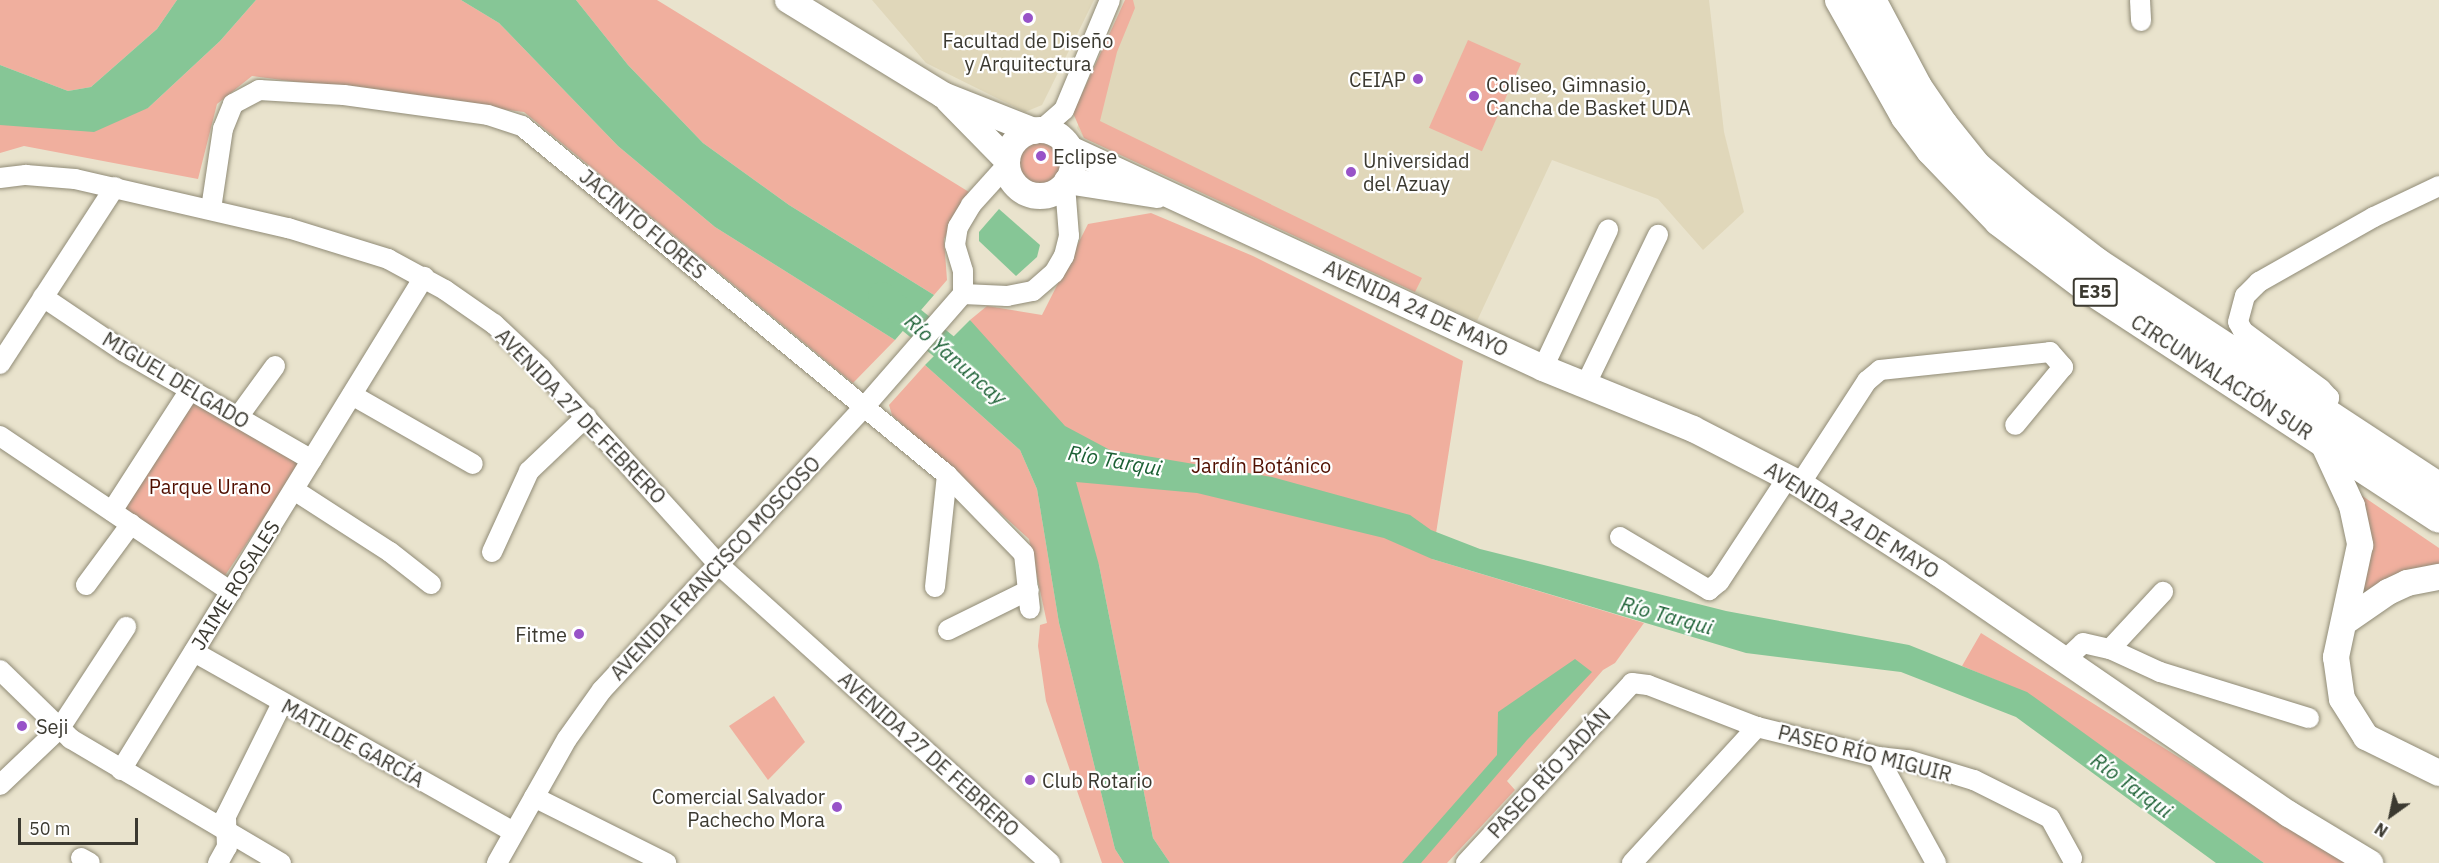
<!DOCTYPE html>
<meta charset="utf-8">
<style>
body{margin:0}
#map{position:relative;width:2439px;height:863px;overflow:hidden;background:#e9e3cd;font-family:"IBM Plex Sans",sans-serif}
div>[style]{position:absolute}
.built>*{inset:0;background:#e0d7ba}
.green>*{inset:0;background:#f0af9e;transform-origin:0 0}
.round{border-radius:50%}
.water>*{inset:0;background:#86c696}
.river>*{height:28px;margin:-14px;padding:0 14px;transform-origin:14px;border-radius:14px;background:#86c696}
.roads{filter:drop-shadow(0 0 2px #908b76) drop-shadow(0 0 2px #908b76)}
.minor>*{height:20px;margin:-10px;padding:0 10px;transform-origin:10px;border-radius:10px;background:#fff}
.major>*{height:26px;margin:-13px;padding:0 13px;transform-origin:13px;border-radius:13px;background:#fff}
.major>.ring{margin:-13px;padding:0;box-sizing:content-box;background:none;border:26px solid #fff;border-radius:50%}
.highway>*{height:30px;margin:-15px;padding:0 15px;transform-origin:15px;border-radius:15px;background:#fff}
.dots>*{width:16px;height:16px;translate:-50% -50%;box-sizing:border-box;border:3px solid #fff;border-radius:50%}
span{translate:-50% -50%;white-space:nowrap;text-align:center;line-height:1.15;-webkit-text-stroke:4.5px #fff;paint-order:stroke}
.shield-label span{padding:2px 4px;background:#fff;border:2px solid;border-radius:4px;-webkit-text-stroke-width:0}
.shield-label{font-size:18px;color:#3b3930;font-weight:700}
.poi-label{font-size:20px;color:#3b3930}
.right{translate:-100% -50%;text-align:right}
.left{translate:0 -50%;text-align:left}
.street-label{font-size:20px;color:#3b3930}
.park-label{font-size:20px;color:#500f00}
.water-label{font-size:21px;color:#1b6034;font-style:italic}
.north{position:absolute;left:2361px;top:785px;width:60px;height:60px;-webkit-text-stroke:4px #fff;paint-order:stroke;rotate:213deg;font-size:16px;font-weight:700;line-height:24px;text-align:center;color:#3b3930}
.north::after{content:'';display:block;margin:auto;width:21px;height:27px;background:#3b3930;clip-path:polygon(50% 0,100% 100%,50% 72%,0 100%)}
.scale{position:absolute;left:18px;top:818px;width:120px;height:27px;box-sizing:border-box;border:3px solid #3b3930;border-top:0;padding-left:8px;font-size:18px;line-height:21px;white-space:nowrap;color:#3b3930;-webkit-text-stroke:4px #fff;paint-order:stroke}
</style>
<div id="map">
<div class="built">
<div style="clip-path:polygon(872px 0,1094px 0,1042px 105px,1025px 112px,926px 63px)"></div>
<div style="clip-path:polygon(1125px 0,1709px 0,1724px 132px,1744px 212px,1703px 250px,1658px 199px,1552px 160px,1477px 321px,1084px 138px,1077px 128px)"></div>
</div>
<div class="green">
<div style="clip-path:polygon(0 0,177px 0,157px 29px,91px 87px,68px 91px,0 65px)"></div>
<div style="clip-path:polygon(256px 0,461px 0,499px 23px,618px 146px,715px 227px,895px 340px,853px 383px,524px 112px,252px 76px,217px 104px,198px 179px,24px 146px,0 153px,0 125px,148px 108px,220px 41px)"></div>
<div style="clip-path:polygon(576px 0,657px 0,969px 192px,944px 239px,947px 280px,934px 295px,789px 205px,703px 143px,628px 65px)"></div>
<div style="clip-path:polygon(1125px 0,1133px 0,1135px 8px,1117px 52px,1100px 121px,1422px 278px,1415px 292px,1084px 138px,1073px 113px)"></div>
<div style="left:1468px;top:40px;width:58px;height:96px;rotate:24deg"></div>
<div class="round" style="left:1018px;top:140px;width:44px;height:44px"></div>
<div style="clip-path:polygon(1151px 213px,1253px 256px,1463px 361px,1432px 559px,1644px 623px,1615px 663px,1603px 670px,1507px 781px,1515px 790px,1447px 863px,1170px 863px,1153px 838px,1099px 565px,970px 320px,987px 306px,1042px 315px,1088px 224px)"></div>
<div style="clip-path:polygon(925px 365px,1020px 450px,1037px 489px,1059px 623px,1115px 849px,1124px 863px,1102px 863px,1046px 701px,1038px 646px,1040px 625px,1047px 623px,1029px 539px,892px 415px,889px 405px)"></div>
<div style="left:196px;top:395px;width:125px;height:135px;rotate:34deg"></div>
<div style="clip-path:polygon(2358px 493px,2439px 548px,2439px 566px,2388px 578px,2361px 594px,2371px 542px)"></div>
<div style="clip-path:polygon(1981px 633px,2347px 863px,2264px 863px,2027px 693px,1962px 666px)"></div>
<div style="clip-path:polygon(774px 696px,805px 742px,768px 780px,729px 726px)"></div>
</div>
<div class="water">
<div style="clip-path:polygon(177px 0,256px 0,220px 41px,148px 108px,94px 132px,0 125px,0 65px,68px 91px,91px 87px,157px 29px)"></div>
<div style="clip-path:polygon(461px 0,576px 0,628px 65px,703px 143px,789px 205px,934px 295px,895px 340px,715px 227px,618px 146px,499px 23px)"></div>
<div style="clip-path:polygon(999px 209px,1040px 245px,1037px 257px,1016px 276px,979px 241px,979px 232px)"></div>
<div style="clip-path:polygon(970px 320px,1065px 426px,1110px 450px,1272px 477px,1410px 515px,1431px 530px,1480px 549px,1726px 611px,1909px 645px,2027px 692px,2264px 863px,2216px 863px,2016px 717px,1901px 672px,1746px 653px,1432px 559px,1384px 538px,1197px 493px,1076px 482px,1099px 565px,1153px 838px,1170px 863px,1124px 863px,1115px 849px,1059px 623px,1037px 489px,1020px 450px,925px 365px)"></div>
<div style="clip-path:polygon(1575px 659px,1592px 672px,1527px 740px,1421px 863px,1402px 863px,1497px 755px,1498px 712px)"></div>
</div>
<div class="river">
<div style="left:882px;top:296px;width:119px;rotate:39.2deg"></div>
</div>
<div class="roads">
<div class="minor">
<div style="left:2140px;top:0;width:21px;rotate:87deg"></div>
<div style="left:1041px;top:130px;width:30px;rotate:-41deg"></div>
<div style="left:1064px;top:110px;width:119px;rotate:-67.3deg"></div>
<div style="left:0;top:178px;width:26px;rotate:-7deg"></div>
<div style="left:26px;top:175px;width:49px;rotate:4.7deg"></div>
<div style="left:75px;top:179px;width:219px;rotate:13deg"></div>
<div style="left:288px;top:228px;width:105px;rotate:17.2deg"></div>
<div style="left:388px;top:259px;width:65px;rotate:28.5deg"></div>
<div style="left:445px;top:290px;width:60px;rotate:34.8deg"></div>
<div style="left:494px;top:324px;width:64px;rotate:43.1deg"></div>
<div style="left:541px;top:368px;width:264px;rotate:47.9deg"></div>
<div style="left:718px;top:564px;width:447px;rotate:42deg"></div>
<div style="left:211px;top:209px;width:81px;rotate:-81.5deg"></div>
<div style="left:223px;top:129px;width:27px;rotate:-68deg"></div>
<div style="left:233px;top:104px;width:30px;rotate:-28deg"></div>
<div style="left:259px;top:90px;width:85px;rotate:3.4deg"></div>
<div style="left:344px;top:95px;width:145px;rotate:7.9deg"></div>
<div style="left:488px;top:115px;width:36px;rotate:18deg"></div>
<div style="left:522px;top:126px;width:550px;rotate:39.39deg"></div>
<div style="left:947px;top:475px;width:110px;rotate:45.7deg"></div>
<div style="left:1024px;top:554px;width:55px;rotate:83.8deg"></div>
<div style="left:963px;top:294px;width:44px;rotate:2.6deg"></div>
<div style="left:1007px;top:296px;width:26px;rotate:-11deg"></div>
<div style="left:1033px;top:291px;width:28px;rotate:-41deg"></div>
<div style="left:1054px;top:273px;width:20px;rotate:-60deg"></div>
<div style="left:1064px;top:256px;width:21px;rotate:-76deg"></div>
<div style="left:1069px;top:236px;width:51px;rotate:-94.5deg"></div>
<div style="left:43px;top:297px;width:97px;rotate:34deg"></div>
<div style="left:123px;top:351px;width:218px;rotate:30deg"></div>
<div style="left:0;top:364px;width:211px;rotate:-57deg"></div>
<div style="left:1543px;top:368px;width:153px;rotate:-64.8deg"></div>
<div style="left:1585px;top:386px;width:168px;rotate:-64.2deg"></div>
<div style="left:352px;top:395px;width:139px;rotate:29.7deg"></div>
<div style="left:2325px;top:413px;width:16px;rotate:-75deg"></div>
<div style="left:2329px;top:398px;width:12px;rotate:-132deg"></div>
<div style="left:2321px;top:389px;width:97px;rotate:-143.4deg"></div>
<div style="left:2243px;top:331px;width:10px;rotate:-119deg"></div>
<div style="left:2238px;top:322px;width:27px;rotate:-75deg"></div>
<div style="left:2245px;top:296px;width:20px;rotate:-45deg"></div>
<div style="left:2259px;top:282px;width:132px;rotate:-29.5deg"></div>
<div style="left:2374px;top:217px;width:72px;rotate:-25.5deg"></div>
<div style="left:238px;top:417px;width:63px;rotate:-54deg"></div>
<div style="left:0;top:436px;width:279px;rotate:34deg"></div>
<div style="left:1800px;top:484px;width:123px;rotate:-57deg"></div>
<div style="left:1867px;top:381px;width:17px;rotate:-40deg"></div>
<div style="left:1880px;top:370px;width:171px;rotate:-6deg"></div>
<div style="left:2050px;top:352px;width:20px;rotate:49deg"></div>
<div style="left:2063px;top:367px;width:75px;rotate:129.6deg"></div>
<div style="left:294px;top:490px;width:114px;rotate:32.9deg"></div>
<div style="left:390px;top:552px;width:52px;rotate:38deg"></div>
<div style="left:112px;top:511px;width:144px;rotate:-57.2deg"></div>
<div style="left:1620px;top:537px;width:104px;rotate:30.8deg"></div>
<div style="left:1709px;top:590px;width:13px;rotate:-39deg"></div>
<div style="left:1719px;top:582px;width:126px;rotate:-56.7deg"></div>
<div style="left:492px;top:552px;width:89px;rotate:-65.4deg"></div>
<div style="left:529px;top:471px;width:79px;rotate:-43.5deg"></div>
<div style="left:86px;top:585px;width:76px;rotate:-53.6deg"></div>
<div style="left:935px;top:587px;width:113px;rotate:-83.9deg"></div>
<div style="left:948px;top:630px;width:90px;rotate:-26.3deg"></div>
<div style="left:2110px;top:649px;width:78px;rotate:-47.1deg"></div>
<div style="left:194px;top:652px;width:366px;rotate:29.4deg"></div>
<div style="left:2066px;top:659px;width:23px;rotate:-43deg"></div>
<div style="left:2083px;top:643px;width:28px;rotate:13deg"></div>
<div style="left:2110px;top:649px;width:55px;rotate:24.7deg"></div>
<div style="left:2160px;top:672px;width:156px;rotate:17.2deg"></div>
<div style="left:0;top:670px;width:99px;rotate:44.2deg"></div>
<div style="left:71px;top:739px;width:244px;rotate:30.6deg"></div>
<div style="left:1878px;top:757px;width:121px;rotate:61.3deg"></div>
<div style="left:121px;top:770px;width:579px;rotate:-58.42deg"></div>
<div style="left:0;top:785px;width:83px;rotate:-43.5deg"></div>
<div style="left:60px;top:728px;width:121px;rotate:-56.8deg"></div>
<div style="left:534px;top:797px;width:148px;rotate:26.6deg"></div>
<div style="left:81px;top:858px;width:10px;rotate:29deg"></div>
<div style="left:218px;top:863px;width:18px;rotate:-61deg"></div>
<div style="left:227px;top:847px;width:31px;rotate:-92deg"></div>
<div style="left:226px;top:816px;width:126px;rotate:-63.6deg"></div>
<div style="left:497px;top:863px;width:142px;rotate:-60.6deg"></div>
<div style="left:567px;top:739px;width:60px;rotate:-54.5deg"></div>
<div style="left:602px;top:690px;width:388px;rotate:-47.2deg"></div>
<div style="left:866px;top:405px;width:147px;rotate:-48.9deg"></div>
<div style="left:963px;top:294px;width:23px;rotate:-90deg"></div>
<div style="left:963px;top:271px;width:27px;rotate:-107deg"></div>
<div style="left:955px;top:245px;width:18px;rotate:-81deg"></div>
<div style="left:958px;top:227px;width:26px;rotate:-59deg"></div>
<div style="left:971px;top:205px;width:54px;rotate:-48deg"></div>
<div style="left:1466px;top:863px;width:245px;rotate:-47.3deg"></div>
<div style="left:1632px;top:683px;width:16px;rotate:7deg"></div>
<div style="left:1648px;top:685px;width:117px;rotate:21.1deg"></div>
<div style="left:1757px;top:727px;width:125px;rotate:13.9deg"></div>
<div style="left:1878px;top:757px;width:30px;rotate:6deg"></div>
<div style="left:1908px;top:760px;width:69px;rotate:16.9deg"></div>
<div style="left:1974px;top:780px;width:85px;rotate:26.6deg"></div>
<div style="left:2050px;top:818px;width:46px;rotate:61.2deg"></div>
<div style="left:1632px;top:863px;width:185px;rotate:-47.4deg"></div>
</div>
<div class="major">
<div style="left:788px;top:0;width:182px;rotate:31.5deg"></div>
<div style="left:943px;top:95px;width:98px;rotate:21.6deg"></div>
<div style="left:949px;top:101px;width:83px;rotate:45.5deg"></div>
<div class="ring" style="left:1007px;top:130px;width:40px;height:40px"></div>
<div style="left:1068px;top:148px;width:523px;rotate:24.85deg"></div>
<div style="left:1543px;top:368px;width:162px;rotate:22.1deg"></div>
<div style="left:1693px;top:429px;width:120px;rotate:27.2deg"></div>
<div style="left:1800px;top:484px;width:164px;rotate:32.8deg"></div>
<div style="left:1938px;top:573px;width:426px;rotate:34.5deg"></div>
<div style="left:2289px;top:814px;width:95px;rotate:31.2deg"></div>
<div style="left:1067px;top:181px;width:91px;rotate:8.8deg"></div>
<div style="left:2323px;top:443px;width:69px;rotate:65.3deg"></div>
<div style="left:2352px;top:506px;width:40px;rotate:78deg"></div>
<div style="left:2360px;top:545px;width:115px;rotate:102.1deg"></div>
<div style="left:2336px;top:657px;width:42px;rotate:81.9deg"></div>
<div style="left:2342px;top:699px;width:45px;rotate:57.7deg"></div>
<div style="left:2366px;top:737px;width:81px;rotate:26.3deg"></div>
<div style="left:2346px;top:621px;width:51px;rotate:-34.6deg"></div>
<div style="left:2388px;top:592px;width:21px;rotate:-25deg"></div>
<div style="left:2407px;top:583px;width:33px;rotate:-11deg"></div>
</div>
<div class="highway">
<div style="left:1840px;top:0;width:134px;rotate:60.6deg"></div>
<div style="left:1906px;top:117px;width:41px;rotate:52.9deg"></div>
<div style="left:1931px;top:150px;width:98px;rotate:46.2deg"></div>
<div style="left:1999px;top:221px;width:108px;rotate:37.1deg"></div>
<div style="left:2085px;top:286px;width:423px;rotate:33.2deg"></div>
<div style="left:1871px;top:0;width:98px;rotate:62.1deg"></div>
<div style="left:1917px;top:87px;width:46px;rotate:55.6deg"></div>
<div style="left:1943px;top:125px;width:53px;rotate:51.2deg"></div>
<div style="left:1976px;top:166px;width:57px;rotate:40.7deg"></div>
<div style="left:2019px;top:203px;width:98px;rotate:37.6deg"></div>
<div style="left:2097px;top:263px;width:409px;rotate:33.3deg"></div>
</div>
</div>
<div class="dots">
<div style="left:1028px;top:18px;background:#9853c8"></div>
<div style="left:1418px;top:79px;background:#9853c8"></div>
<div style="left:1474px;top:96px;background:#9853c8"></div>
<div style="left:1041px;top:156px;background:#9853c8"></div>
<div style="left:1351px;top:172px;background:#9853c8"></div>
<div style="left:579px;top:634px;background:#9853c8"></div>
<div style="left:22px;top:726px;background:#9853c8"></div>
<div style="left:1030px;top:780px;background:#9853c8"></div>
<div style="left:837px;top:807px;background:#9853c8"></div>
</div>
<div class="shield-label">
<span style="left:2095px;top:292px">E35</span>
</div>
<div class="poi-label">
<span style="left:1028px;top:52px">Facultad de Diseño<br>y Arquitectura</span>
<span class="right" style="left:1406px;top:79px">CEIAP</span>
<span class="left" style="left:1486px;top:96px">Coliseo, Gimnasio,<br>Cancha de Basket UDA</span>
<span class="left" style="left:1053px;top:156px">Eclipse</span>
<span class="left" style="left:1363px;top:172px">Universidad<br>del Azuay</span>
<span class="right" style="left:567px;top:634px">Fitme</span>
<span class="left" style="left:36px;top:726px">Seji</span>
<span class="left" style="left:1042px;top:780px">Club Rotario</span>
<span class="right" style="left:825px;top:808px">Comercial Salvador<br>Pachecho Mora</span>
</div>
<div class="street-label">
<span style="left:643px;top:224px;rotate:40deg">JACINTO FLORES</span>
<span style="left:1416px;top:308px;rotate:25deg">AVENIDA 24 DE MAYO</span>
<span style="left:2222px;top:377px;rotate:33deg">CIRCUNVALACIÓN SUR</span>
<span style="left:176px;top:380px;rotate:31deg">MIGUEL DELGADO</span>
<span style="left:581px;top:416px;rotate:46deg">AVENIDA 27 DE FEBRERO</span>
<span style="left:1852px;top:520px;rotate:32deg">AVENIDA 24 DE MAYO</span>
<span style="left:715px;top:568px;rotate:-47deg">AVENIDA FRANCISCO MOSCOSO</span>
<span style="left:235px;top:585px;rotate:-58deg">JAIME ROSALES</span>
<span style="left:353px;top:743px;rotate:29deg">MATILDE GARCÍA</span>
<span style="left:1865px;top:753px;rotate:14deg">PASEO RÍO MIGUIR</span>
<span style="left:929px;top:754px;rotate:42deg">AVENIDA 27 DE FEBRERO</span>
<span style="left:1549px;top:773px;rotate:-47deg">PASEO RÍO JADÁN</span>
</div>
<div class="park-label">
<span style="left:1261px;top:465px">Jardín Botánico</span>
<span style="left:210px;top:486px">Parque Urano</span>
</div>
<div class="water-label">
<span style="left:956px;top:359px;rotate:41deg">Río Yanuncay</span>
<span style="left:1115px;top:460px;rotate:10deg">Río Tarqui</span>
<span style="left:1667px;top:615px;rotate:15deg">Río Tarqui</span>
<span style="left:2132px;top:785px;rotate:36deg">Río Tarqui</span>
</div>
<div class="north">N</div>
<div class="scale">50 m</div>
</div>
